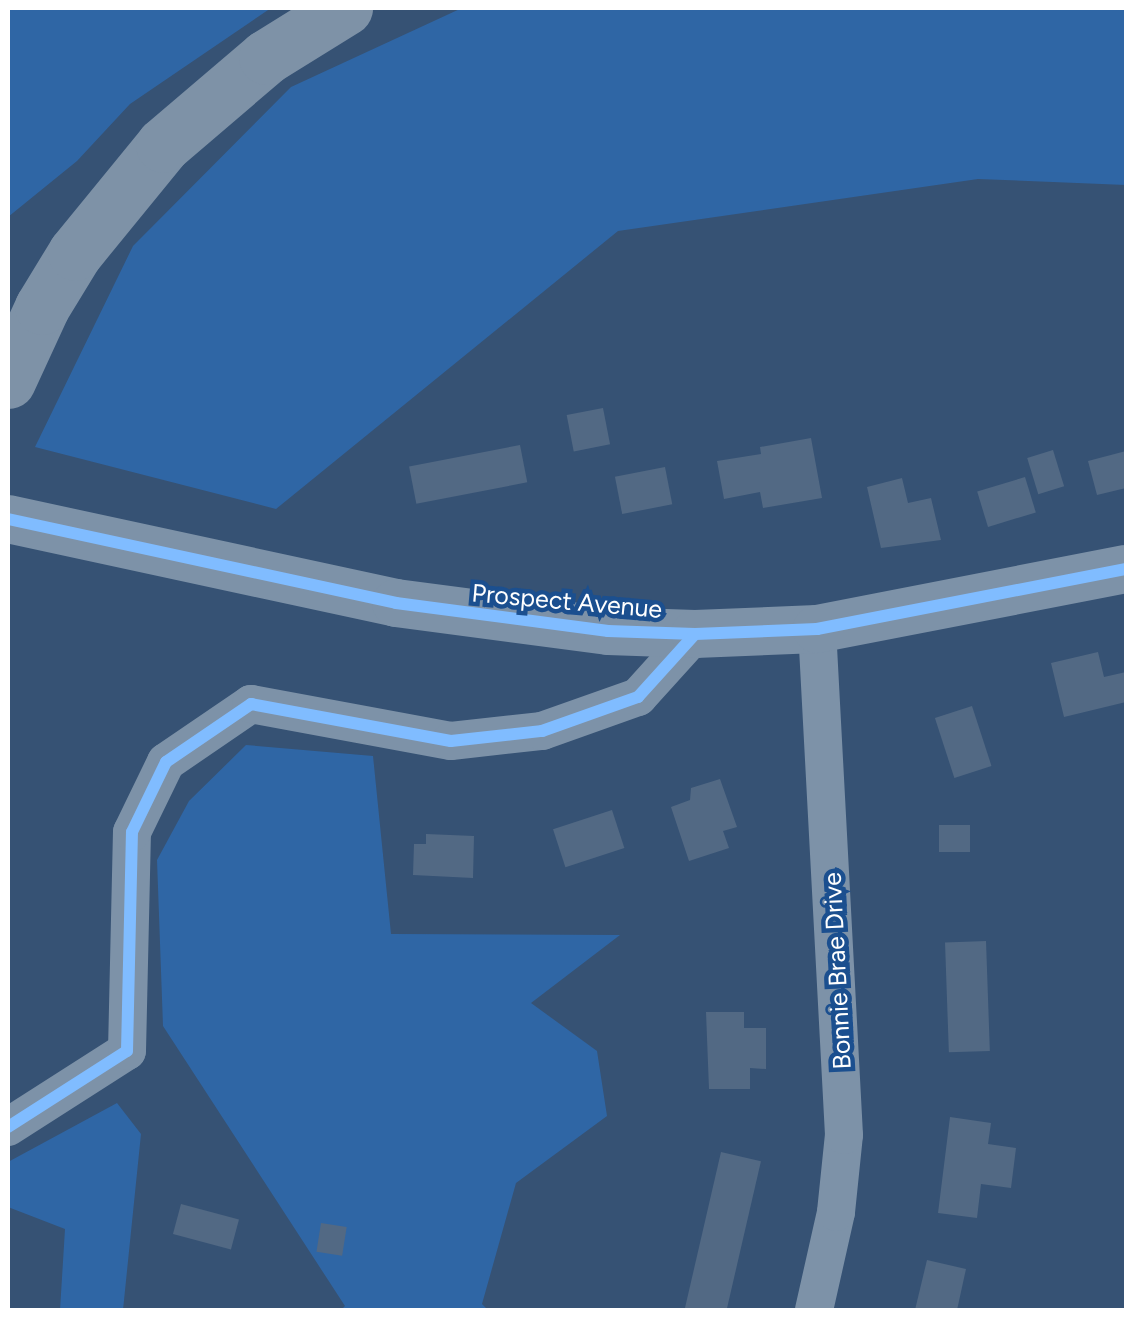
<!DOCTYPE html>
<style>
body{margin:0}
#map{position:relative;width:1134px;height:1318px;overflow:hidden;background:#365274;font-family:Figtree,sans-serif}
div>[style]{position:absolute}
.green>*{inset:0;background:#2f66a5}
.building>*{inset:0;background:#526984;transform-origin:0 0}
.minor>*{height:38px;margin:-19px;padding:0 19px;transform-origin:19px;border-radius:19px;background:#7d92a8}
.tertiary>*{height:48px;margin:-24px;padding:0 24px;transform-origin:24px;border-radius:24px;background:#7d92a8}
.motorway>*{height:55px;margin:-27.5px;padding:0 27.5px;transform-origin:27.5px;border-radius:27.5px;background:#7e92a7}
.cycleway>*{height:12px;margin:-6px;padding:0 6px;transform-origin:6px;border-radius:6px;background:#80bcff}
span{translate:-50% -50%;white-space:nowrap;text-align:center;line-height:1.15;-webkit-text-stroke:9px #1b4f8f;paint-order:stroke}
.street-label{font-size:25px;color:#fff}
.frame{position:absolute;inset:0;border:10px solid #fff;pointer-events:none}
</style>
<div id="map">
<div class="green">
<div style="clip-path:polygon(8px 8px,271px 8px,130px 104px,77px 161px,8px 217px)"></div>
<div style="clip-path:polygon(462px 8px,1126px 8px,1126px 185px,978px 179px,618px 231px,276px 509px,35px 447px,133px 246px,291px 87px)"></div>
<div style="clip-path:polygon(246px 745px,373px 756px,391px 934px,620px 935px,531px 1003px,597px 1051px,607px 1116px,516px 1183px,482px 1304px,488px 1310px,341px 1310px,345px 1306px,163px 1026px,157px 860px,189px 801px)"></div>
<div style="clip-path:polygon(117px 1103px,141px 1134px,123px 1310px,60px 1310px,65px 1229px,8px 1207px,8px 1162px)"></div>
</div>
<div class="building">
<div style="left:603px;top:408px;width:37px;height:37px;rotate:79deg"></div>
<div style="clip-path:polygon(811px 438px,822px 498px,763px 508px,760px 492px,724px 499px,717px 461px,761px 454px,760px 447px)"></div>
<div style="left:520px;top:445px;width:38px;height:113px;rotate:79deg"></div>
<div style="left:1053px;top:450px;width:38px;height:27px;rotate:73deg"></div>
<div style="clip-path:polygon(1126px 451px,1126px 488px,1097px 495px,1088px 461px)"></div>
<div style="left:665px;top:467px;width:38px;height:51px;rotate:79deg"></div>
<div style="left:1025px;top:477px;width:37px;height:50px;rotate:73deg"></div>
<div style="clip-path:polygon(902px 478px,908px 503px,931px 498px,941px 540px,881px 548px,867px 487px)"></div>
<div style="clip-path:polygon(1098px 652px,1104px 677px,1126px 672px,1126px 702px,1064px 717px,1051px 663px)"></div>
<div style="left:972px;top:706px;width:63px;height:39px;rotate:72deg"></div>
<div style="clip-path:polygon(720px 779px,737px 827px,723px 831px,729px 848px,689px 861px,671px 807px,690px 800px,691px 788px)"></div>
<div style="left:612px;top:810px;width:40px;height:62px;rotate:72deg"></div>
<div style="left:970px;top:825px;width:27px;height:31px;rotate:90deg"></div>
<div style="clip-path:polygon(426px 834px,474px 836px,473px 878px,413px 875px,414px 844px,426px 844px)"></div>
<div style="left:986px;top:941px;width:110px;height:41px;rotate:88deg"></div>
<div style="clip-path:polygon(706px 1012px,744px 1012px,744px 1028px,766px 1028px,766px 1069px,750px 1068px,750px 1089px,709px 1089px)"></div>
<div style="clip-path:polygon(950px 1117px,991px 1123px,988px 1144px,1016px 1148px,1011px 1188px,981px 1184px,977px 1218px,938px 1213px)"></div>
<div style="left:721px;top:1152px;width:41px;height:163px;rotate:13deg"></div>
<div style="left:181px;top:1204px;width:60px;height:31px;rotate:15deg"></div>
<div style="left:321px;top:1223px;width:26px;height:29px;rotate:9deg"></div>
<div style="clip-path:polygon(927px 1260px,966px 1269px,957px 1310px,915px 1310px)"></div>
</div>
<div class="minor">
<div style="left:8px;top:1127px;width:141px;rotate:-32.6deg"></div>
<div style="left:127px;top:1051px;width:219px;rotate:-88.7deg"></div>
<div style="left:132px;top:832px;width:78px;rotate:-64.1deg"></div>
<div style="left:166px;top:762px;width:103px;rotate:-34.3deg"></div>
<div style="left:251px;top:704px;width:203px;rotate:10.5deg"></div>
<div style="left:451px;top:741px;width:92px;rotate:-6.3deg"></div>
<div style="left:542px;top:731px;width:102px;rotate:-19.5deg"></div>
<div style="left:638px;top:697px;width:85px;rotate:-47.9deg"></div>
<div style="left:814px;top:1310px;width:100px;rotate:-77.3deg"></div>
<div style="left:836px;top:1212px;width:77px;rotate:-84.1deg"></div>
<div style="left:844px;top:1135px;width:507px;rotate:-93.05deg"></div>
</div>
<div class="tertiary">
<div style="left:8px;top:519px;width:397px;rotate:12.2deg"></div>
<div style="left:396px;top:603px;width:214px;rotate:7.5deg"></div>
<div style="left:608px;top:631px;width:87px;rotate:2deg"></div>
<div style="left:695px;top:634px;width:122px;rotate:-2.3deg"></div>
<div style="left:817px;top:629px;width:315px;rotate:-11deg"></div>
</div>
<div class="motorway">
<div style="left:8px;top:381px;width:81px;rotate:-65.3deg"></div>
<div style="left:42px;top:307px;width:63px;rotate:-58.6deg"></div>
<div style="left:75px;top:253px;width:139px;rotate:-50.8deg"></div>
<div style="left:163px;top:145px;width:135px;rotate:-40.5deg"></div>
<div style="left:266px;top:57px;width:93px;rotate:-31.8deg"></div>
</div>
<div class="cycleway">
<div style="left:8px;top:519px;width:397px;rotate:12.2deg"></div>
<div style="left:396px;top:603px;width:214px;rotate:7.5deg"></div>
<div style="left:608px;top:631px;width:87px;rotate:2deg"></div>
<div style="left:695px;top:634px;width:122px;rotate:-2.3deg"></div>
<div style="left:817px;top:629px;width:315px;rotate:-11deg"></div>
<div style="left:8px;top:1127px;width:141px;rotate:-32.6deg"></div>
<div style="left:127px;top:1051px;width:219px;rotate:-88.7deg"></div>
<div style="left:132px;top:832px;width:78px;rotate:-64.1deg"></div>
<div style="left:166px;top:762px;width:103px;rotate:-34.3deg"></div>
<div style="left:251px;top:704px;width:203px;rotate:10.5deg"></div>
<div style="left:451px;top:741px;width:92px;rotate:-6.3deg"></div>
<div style="left:542px;top:731px;width:102px;rotate:-19.5deg"></div>
<div style="left:638px;top:697px;width:85px;rotate:-47.9deg"></div>
</div>
<div class="street-label">
<span style="left:567px;top:601px;rotate:5deg">Prospect Avenue</span>
<span style="left:837px;top:971px;rotate:-93deg">Bonnie Brae Drive</span>
</div>
<div class="frame"></div>
</div>
